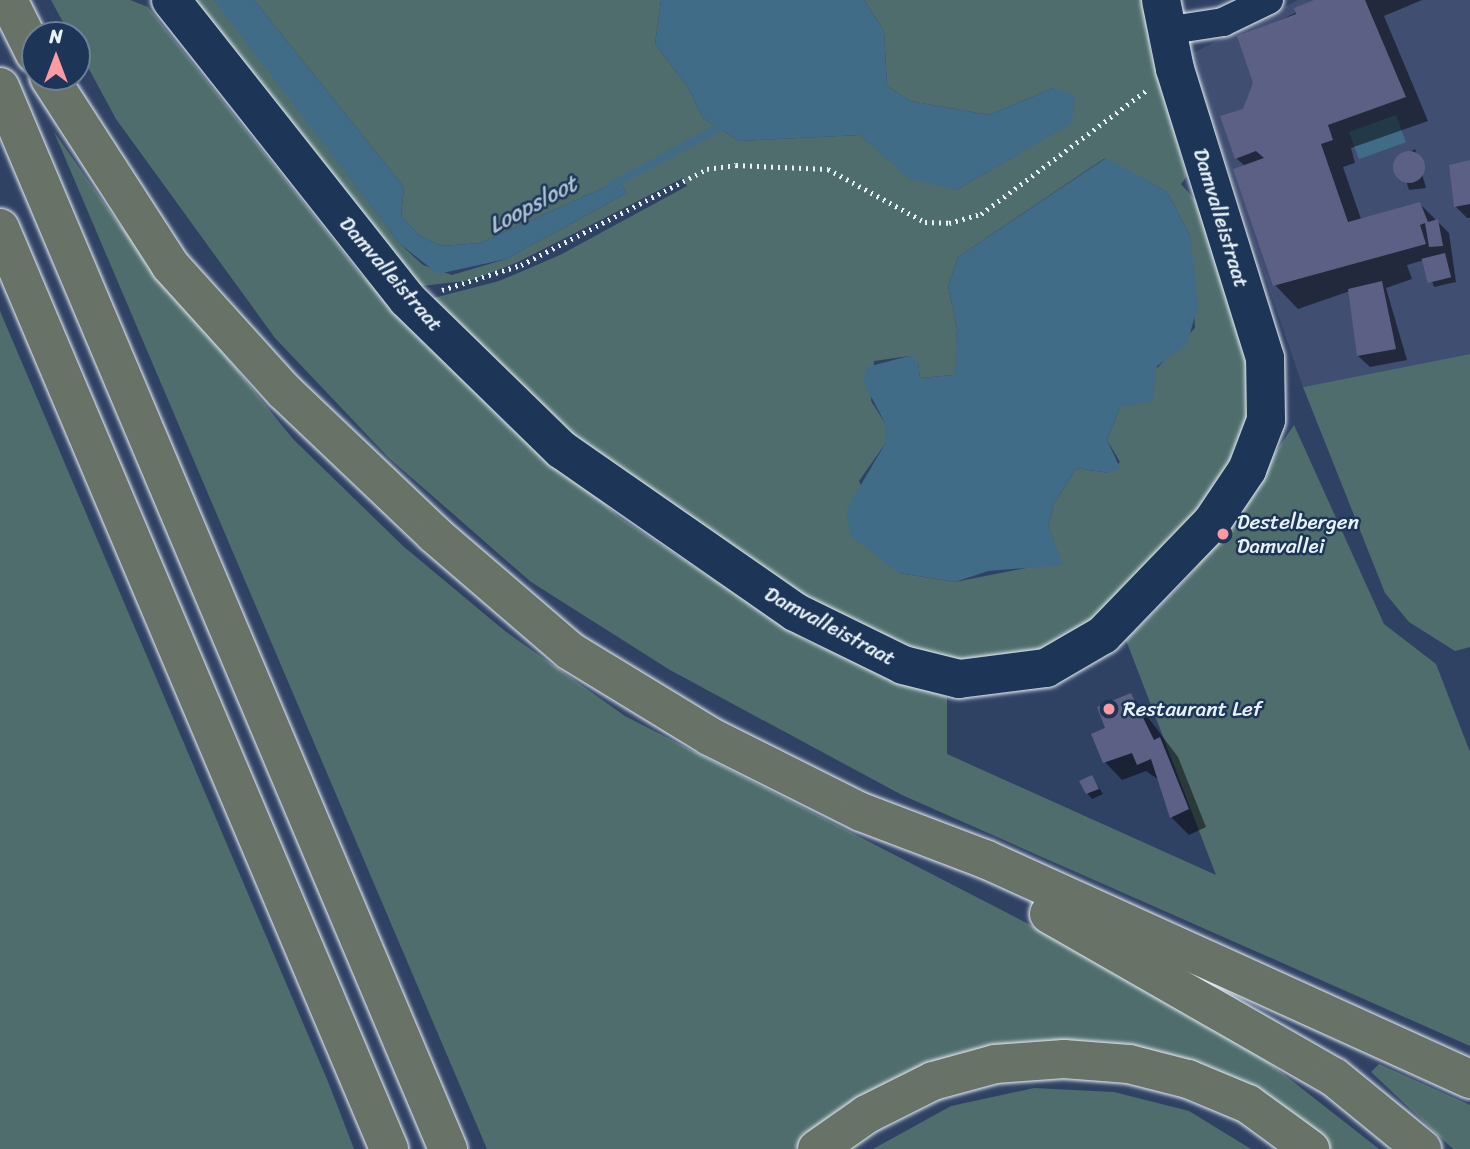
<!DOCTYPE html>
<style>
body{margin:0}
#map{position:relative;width:1470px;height:1149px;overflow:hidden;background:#304264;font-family:Sriracha,sans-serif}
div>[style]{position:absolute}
.built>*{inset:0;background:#404e71}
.green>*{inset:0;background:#4f6d6c}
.water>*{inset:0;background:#416c88;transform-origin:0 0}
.shadow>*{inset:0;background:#0007}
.stream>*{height:8px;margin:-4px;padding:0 4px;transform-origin:4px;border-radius:4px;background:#416c88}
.building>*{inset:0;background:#5c6084;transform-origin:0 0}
.round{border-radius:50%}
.path>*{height:4.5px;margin-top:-2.25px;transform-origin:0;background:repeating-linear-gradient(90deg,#e8f1f8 0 2px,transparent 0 7px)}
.roads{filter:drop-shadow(0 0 2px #e8f1f8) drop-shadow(0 0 2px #e8f1f8)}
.street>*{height:28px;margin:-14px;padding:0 14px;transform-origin:14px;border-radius:14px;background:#1d3557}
.secondary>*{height:38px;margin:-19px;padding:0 19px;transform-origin:19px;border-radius:19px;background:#1d3557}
.highway>*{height:38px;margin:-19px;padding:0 19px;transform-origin:19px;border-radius:19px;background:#697266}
.dots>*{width:19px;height:19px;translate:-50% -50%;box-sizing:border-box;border:4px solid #1d3557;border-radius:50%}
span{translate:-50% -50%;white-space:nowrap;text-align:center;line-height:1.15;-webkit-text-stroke:5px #1d3557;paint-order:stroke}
.street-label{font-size:21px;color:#e8f1f8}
.poi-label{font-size:21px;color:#e8f1f8}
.left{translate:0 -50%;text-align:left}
.water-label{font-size:23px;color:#aec2d1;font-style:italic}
.north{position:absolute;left:21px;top:21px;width:70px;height:70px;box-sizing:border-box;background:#1d3557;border:2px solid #6e8097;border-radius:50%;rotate:0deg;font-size:19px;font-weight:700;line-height:28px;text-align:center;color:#e8f1f8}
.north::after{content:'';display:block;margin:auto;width:24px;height:32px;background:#ff9aa2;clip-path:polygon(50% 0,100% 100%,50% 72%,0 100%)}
</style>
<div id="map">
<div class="built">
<div style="clip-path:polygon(1298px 0,1470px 0,1470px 354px,1303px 387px,1189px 55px)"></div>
</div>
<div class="green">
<div style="clip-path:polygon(51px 0,130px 0,148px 7px,361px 275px,619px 517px,807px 641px,947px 697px,947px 754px,1216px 875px,1126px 640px,1194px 571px,1294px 425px,1384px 624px,1436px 664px,1470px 752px,1470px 1046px,902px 795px,670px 670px,531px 582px,389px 458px,275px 338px,116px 119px,77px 47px,77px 35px,70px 35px)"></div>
<div style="clip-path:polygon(evenodd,182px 0,214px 0,222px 8px,400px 244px,423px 265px,452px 275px,506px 259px,627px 193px,619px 181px,480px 243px,442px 246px,420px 236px,401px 216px,404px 187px,254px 0,661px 0,655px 44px,688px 87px,703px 118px,739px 141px,860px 135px,893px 164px,956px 190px,1071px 123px,1053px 88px,989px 115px,910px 101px,887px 86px,884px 31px,864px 0,1149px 0,1149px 44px,1187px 176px,1181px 184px,1203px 209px,1242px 311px,1253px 407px,1243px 447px,1149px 577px,1048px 653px,991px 664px,909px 652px,791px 591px,588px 452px,430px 299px,499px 281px,560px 255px,687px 186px,683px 178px,518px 262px,472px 280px,422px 286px,182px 0,1105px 158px,1167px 192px,1190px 236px,1195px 328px,1120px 407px,1107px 440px,1120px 462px,1109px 473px,1076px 468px,1054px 504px,1048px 526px,1061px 561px,955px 582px,899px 573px,859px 481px,885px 444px,885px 423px,871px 401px,874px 361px,909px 356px,918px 362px,920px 378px,955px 375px,957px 328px,948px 286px,958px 257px,1105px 158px)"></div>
<div style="clip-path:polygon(54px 132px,116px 220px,293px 439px,403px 546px,505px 631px,625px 716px,1050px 935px,1254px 1051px,1379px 1149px,1331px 1149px,1298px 1119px,1110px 1048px,833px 1116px,795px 1149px,487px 1149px)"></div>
<div style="clip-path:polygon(0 311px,329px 1084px,354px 1149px,0 1149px)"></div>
<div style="clip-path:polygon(1470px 354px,1470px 647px,1455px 651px,1409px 622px,1385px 593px,1303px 387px)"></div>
<div style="clip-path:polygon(1379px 1064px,1470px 1105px,1470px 1149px,1453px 1149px,1371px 1072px)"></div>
<div style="clip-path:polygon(1034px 1088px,1114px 1092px,1189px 1111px,1251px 1149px,873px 1149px,951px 1106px)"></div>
</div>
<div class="water">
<div style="clip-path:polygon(214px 0,254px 0,404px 187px,401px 216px,420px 236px,442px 246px,480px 243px,619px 181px,627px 193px,506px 259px,438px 274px,400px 244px)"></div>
<div style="clip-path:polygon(661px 0,864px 0,884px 31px,887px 86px,910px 101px,989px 115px,1053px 88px,1075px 96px,1072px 123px,956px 190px,909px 179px,860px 135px,739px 141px,703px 118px,688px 87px,655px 44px)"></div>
<div style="left:1396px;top:115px;width:29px;height:50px;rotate:70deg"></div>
<div style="clip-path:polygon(1106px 158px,1167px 192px,1190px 236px,1198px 305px,1187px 344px,1157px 366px,1152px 402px,1120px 407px,1107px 440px,1120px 468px,1109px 473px,1076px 468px,1054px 504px,1048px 526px,1063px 565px,988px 571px,955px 582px,899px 573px,851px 536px,846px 510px,885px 444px,885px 423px,863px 381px,867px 367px,909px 356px,918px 361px,920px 378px,954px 375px,957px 328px,948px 286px,958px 257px)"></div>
</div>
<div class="shadow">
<div style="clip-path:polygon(1323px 0,1422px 0,1384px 16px,1428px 121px,1351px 148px,1355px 163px,1343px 167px,1361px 219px,1420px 204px,1449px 233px,1456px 282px,1434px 287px,1424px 260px,1407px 265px,1412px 279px,1386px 288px,1407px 360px,1370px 367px,1358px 356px,1350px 291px,1298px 309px,1275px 285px,1245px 166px,1236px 158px,1244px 111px,1274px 23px)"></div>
<div style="clip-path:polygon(1415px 149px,1426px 188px,1409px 190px,1399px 158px)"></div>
<div style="clip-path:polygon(1470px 162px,1470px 218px,1467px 218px,1456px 207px)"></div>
<div style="clip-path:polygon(1131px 695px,1178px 757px,1206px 827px,1189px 835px,1171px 817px,1159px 780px,1146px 771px,1122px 780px,1105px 762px,1107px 729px)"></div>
<div style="clip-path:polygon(1092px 777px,1103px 794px,1092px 799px,1087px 793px)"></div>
</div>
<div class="stream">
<div style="left:612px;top:185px;width:127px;rotate:-28.2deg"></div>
</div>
<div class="building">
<div style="clip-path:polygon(1314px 0,1365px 0,1406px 97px,1328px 125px,1333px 140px,1321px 144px,1348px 222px,1420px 202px,1428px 222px,1438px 219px,1443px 246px,1429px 247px,1425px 223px,1420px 225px,1426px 244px,1273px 286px,1233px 169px,1264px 158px,1256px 151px,1235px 159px,1220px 116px,1243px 109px,1253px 83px,1237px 36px,1296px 14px,1294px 8px)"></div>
<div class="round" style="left:1393px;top:151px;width:32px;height:32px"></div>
<div style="clip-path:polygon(1470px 160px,1470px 204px,1454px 207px,1449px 165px)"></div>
<div style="left:1445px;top:253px;width:25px;height:24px;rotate:76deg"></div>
<div style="clip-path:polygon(1382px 281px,1396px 349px,1357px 356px,1348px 289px)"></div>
<div style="clip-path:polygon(1131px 693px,1154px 740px,1160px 737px,1189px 809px,1170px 818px,1151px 759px,1137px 765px,1132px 753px,1103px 763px,1091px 734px,1105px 728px,1097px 707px)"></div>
<div style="clip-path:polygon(1092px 775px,1099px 789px,1086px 794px,1079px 781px)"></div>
</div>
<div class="path">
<div style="left:442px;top:290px;width:83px;rotate:-17.6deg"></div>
<div style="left:521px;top:265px;width:209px;rotate:-27.3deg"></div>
<div style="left:707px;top:169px;width:29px;rotate:-8deg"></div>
<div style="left:736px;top:165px;width:92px;rotate:2.5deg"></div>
<div style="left:828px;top:169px;width:111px;rotate:28.7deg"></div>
<div style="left:925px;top:222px;width:24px;rotate:2deg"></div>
<div style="left:949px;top:223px;width:33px;rotate:-16deg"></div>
<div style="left:981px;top:214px;width:207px;rotate:-36.8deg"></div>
</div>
<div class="roads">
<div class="street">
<div style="left:1165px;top:31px;width:59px;rotate:-8.8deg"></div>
<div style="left:1223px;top:22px;width:51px;rotate:-25.6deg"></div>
</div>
<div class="secondary">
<div style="left:171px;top:0;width:381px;rotate:51.7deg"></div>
<div style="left:407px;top:299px;width:216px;rotate:44.3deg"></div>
<div style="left:562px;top:450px;width:284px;rotate:34.8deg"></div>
<div style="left:795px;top:612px;width:120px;rotate:26.1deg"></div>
<div style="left:903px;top:665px;width:58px;rotate:14deg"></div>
<div style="left:959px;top:679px;width:88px;rotate:-7.2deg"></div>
<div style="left:1046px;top:668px;width:66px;rotate:-30.1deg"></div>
<div style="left:1103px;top:635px;width:157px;rotate:-46deg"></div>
<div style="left:1212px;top:522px;width:63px;rotate:-56.1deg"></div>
<div style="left:1247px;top:470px;width:53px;rotate:-69.2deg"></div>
<div style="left:1266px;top:420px;width:62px;rotate:-90.9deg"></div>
<div style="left:1265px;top:358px;width:303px;rotate:-107.3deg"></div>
<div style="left:1175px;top:69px;width:70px;rotate:-101.5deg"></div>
</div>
<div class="highway">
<div style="left:8px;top:0;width:60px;rotate:63.4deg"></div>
<div style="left:49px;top:77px;width:224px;rotate:57.2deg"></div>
<div style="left:170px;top:265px;width:170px;rotate:47.9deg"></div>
<div style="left:284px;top:391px;width:207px;rotate:43.6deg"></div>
<div style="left:434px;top:534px;width:179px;rotate:40.7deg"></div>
<div style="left:570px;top:651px;width:163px;rotate:31.4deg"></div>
<div style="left:709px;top:736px;width:170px;rotate:26.6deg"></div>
<div style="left:861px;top:812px;width:133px;rotate:20.8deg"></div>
<div style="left:985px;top:859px;width:533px;rotate:24.4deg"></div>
<div style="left:0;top:87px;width:1153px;rotate:67.13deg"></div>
<div style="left:0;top:228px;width:1000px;rotate:67.1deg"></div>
<div style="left:1049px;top:914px;width:328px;rotate:29.8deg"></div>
<div style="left:1334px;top:1077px;width:114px;rotate:39.3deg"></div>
<div style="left:817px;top:1149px;width:61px;rotate:-35deg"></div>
<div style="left:867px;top:1114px;width:74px;rotate:-26.6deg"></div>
<div style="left:933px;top:1081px;width:64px;rotate:-15.3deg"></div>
<div style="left:995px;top:1064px;width:69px;rotate:-4.1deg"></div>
<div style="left:1064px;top:1059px;width:65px;rotate:4.4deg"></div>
<div style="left:1129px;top:1064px;width:61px;rotate:14.3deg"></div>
<div style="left:1188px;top:1079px;width:65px;rotate:22.6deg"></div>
<div style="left:1248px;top:1104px;width:77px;rotate:36deg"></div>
</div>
</div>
<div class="dots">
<div style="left:1223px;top:534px;background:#ff9aa2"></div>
<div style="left:1109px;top:709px;background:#ff9aa2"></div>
</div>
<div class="street-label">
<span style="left:1221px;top:218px;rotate:73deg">Damvalleistraat</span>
<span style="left:391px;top:274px;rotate:49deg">Damvalleistraat</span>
<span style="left:830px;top:626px;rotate:28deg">Damvalleistraat</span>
</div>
<div class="poi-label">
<span class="left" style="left:1237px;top:534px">Destelbergen<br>Damvallei</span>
<span class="left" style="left:1123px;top:709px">Restaurant Lef</span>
</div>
<div class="water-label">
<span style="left:533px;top:205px;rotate:-28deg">Loopsloot</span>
</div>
<div class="north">N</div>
</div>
